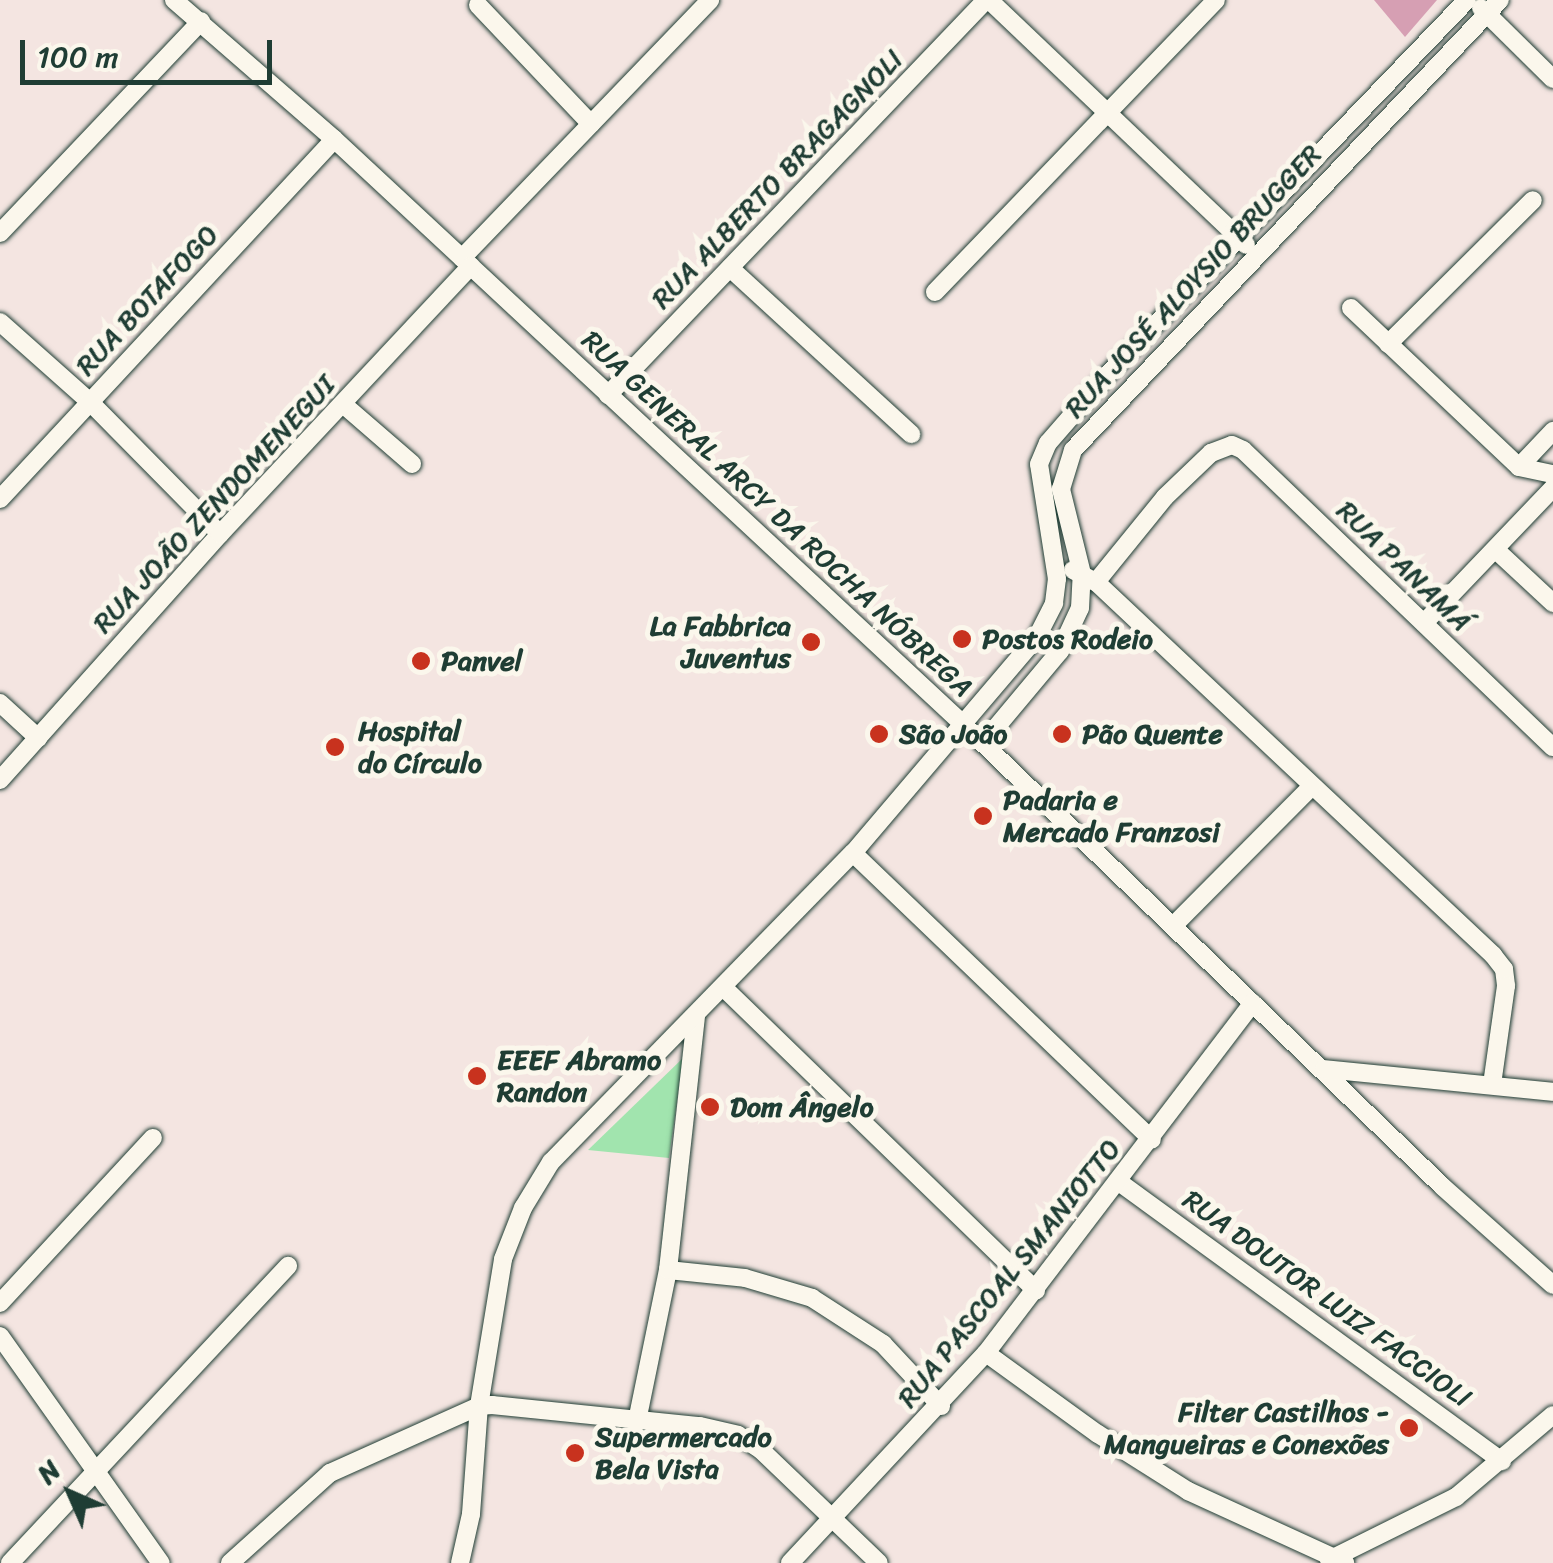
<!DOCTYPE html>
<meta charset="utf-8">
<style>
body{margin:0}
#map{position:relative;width:1553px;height:1563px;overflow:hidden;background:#f4e5e1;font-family:Sriracha,sans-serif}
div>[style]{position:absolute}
.green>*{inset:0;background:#a1e4ae}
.building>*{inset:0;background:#d69fb3}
.roads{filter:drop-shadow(0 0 2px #1f3d34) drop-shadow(0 0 2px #1f3d34)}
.street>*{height:18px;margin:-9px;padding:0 9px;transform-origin:9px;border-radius:9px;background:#fbf7ec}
.dots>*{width:28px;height:28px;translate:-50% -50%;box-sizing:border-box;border:5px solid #fbf7ec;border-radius:50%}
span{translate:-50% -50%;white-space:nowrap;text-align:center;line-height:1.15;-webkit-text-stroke:10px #fbf7ec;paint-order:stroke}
.street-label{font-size:28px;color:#1f3d34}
.poi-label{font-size:28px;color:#1f3d34;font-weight:700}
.right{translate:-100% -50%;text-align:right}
.left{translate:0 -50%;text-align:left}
.north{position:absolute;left:20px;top:1443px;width:100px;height:100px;-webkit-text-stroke:8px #fbf7ec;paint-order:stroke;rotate:315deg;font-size:28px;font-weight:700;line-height:40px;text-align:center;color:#1f3d34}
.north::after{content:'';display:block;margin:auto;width:35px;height:45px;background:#1f3d34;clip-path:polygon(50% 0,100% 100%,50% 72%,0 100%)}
.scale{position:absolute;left:20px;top:40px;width:252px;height:45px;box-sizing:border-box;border:5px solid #1f3d34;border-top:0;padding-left:12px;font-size:30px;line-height:35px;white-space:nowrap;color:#1f3d34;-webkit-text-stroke:8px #fbf7ec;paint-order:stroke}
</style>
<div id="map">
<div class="green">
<div style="clip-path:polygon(683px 1058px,669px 1158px,588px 1150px)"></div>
</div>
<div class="building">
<div style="clip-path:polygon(1374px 0,1437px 0,1405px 37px)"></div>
</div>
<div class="roads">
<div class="street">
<div style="left:174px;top:0;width:212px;rotate:41deg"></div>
<div style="left:334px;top:139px;width:862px;rotate:42.93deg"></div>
<div style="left:965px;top:726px;width:664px;rotate:43.96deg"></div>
<div style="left:1443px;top:1187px;width:147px;rotate:41.7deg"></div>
<div style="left:989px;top:0;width:355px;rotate:43.6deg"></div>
<div style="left:478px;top:5px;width:164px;rotate:46.5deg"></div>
<div style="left:1481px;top:8px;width:101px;rotate:44.6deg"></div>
<div style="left:0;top:233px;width:292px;rotate:-46.5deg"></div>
<div style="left:462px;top:258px;width:358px;rotate:-46.1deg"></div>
<div style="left:730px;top:268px;width:246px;rotate:42.5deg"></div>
<div style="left:935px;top:292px;width:405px;rotate:-46.1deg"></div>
<div style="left:1351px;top:308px;width:231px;rotate:43.4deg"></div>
<div style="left:1519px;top:467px;width:35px;rotate:12deg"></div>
<div style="left:0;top:322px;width:120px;rotate:41.6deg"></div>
<div style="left:90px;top:402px;width:185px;rotate:45.4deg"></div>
<div style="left:1388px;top:344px;width:204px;rotate:-44.8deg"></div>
<div style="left:608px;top:395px;width:547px;rotate:-46.26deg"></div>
<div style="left:344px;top:405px;width:90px;rotate:40.9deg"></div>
<div style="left:1519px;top:467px;width:50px;rotate:-46.6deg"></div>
<div style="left:0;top:499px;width:491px;rotate:-47.1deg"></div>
<div style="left:1496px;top:550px;width:78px;rotate:42.9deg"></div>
<div style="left:1073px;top:570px;width:26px;rotate:28deg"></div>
<div style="left:1096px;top:582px;width:545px;rotate:43.21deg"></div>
<div style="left:1493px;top:955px;width:18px;rotate:52deg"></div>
<div style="left:1504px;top:969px;width:17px;rotate:83deg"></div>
<div style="left:1506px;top:986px;width:99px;rotate:98.1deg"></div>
<div style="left:1096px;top:582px;width:109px;rotate:-50.9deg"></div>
<div style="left:1165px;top:497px;width:64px;rotate:-43.7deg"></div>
<div style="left:1211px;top:453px;width:22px;rotate:-21deg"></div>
<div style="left:1232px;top:445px;width:12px;rotate:24deg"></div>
<div style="left:1243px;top:450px;width:429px;rotate:43.8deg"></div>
<div style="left:1424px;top:623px;width:187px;rotate:-46.3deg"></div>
<div style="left:0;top:703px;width:52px;rotate:42.6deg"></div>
<div style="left:983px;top:743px;width:120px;rotate:-50.1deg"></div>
<div style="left:1060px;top:651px;width:47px;rotate:-65.1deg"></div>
<div style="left:1080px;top:608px;width:34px;rotate:-87deg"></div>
<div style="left:1082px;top:574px;width:88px;rotate:-103.9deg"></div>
<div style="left:1061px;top:489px;width:41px;rotate:-72.9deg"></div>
<div style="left:1073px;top:450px;width:620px;rotate:-46.5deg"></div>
<div style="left:0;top:780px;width:330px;rotate:-48.2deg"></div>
<div style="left:220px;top:534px;width:367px;rotate:-46.9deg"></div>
<div style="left:853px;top:853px;width:414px;rotate:43.8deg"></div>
<div style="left:1173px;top:926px;width:197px;rotate:-45.2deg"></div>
<div style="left:723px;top:987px;width:436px;rotate:44.1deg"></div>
<div style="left:1324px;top:1069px;width:230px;rotate:5.7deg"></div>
<div style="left:1119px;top:1182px;width:474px;rotate:36.1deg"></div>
<div style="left:668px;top:1270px;width:77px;rotate:5.9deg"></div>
<div style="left:745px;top:1278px;width:70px;rotate:16.6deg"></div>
<div style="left:812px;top:1298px;width:85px;rotate:32.9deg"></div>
<div style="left:883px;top:1344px;width:85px;rotate:46.9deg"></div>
<div style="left:0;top:1303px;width:225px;rotate:-47.2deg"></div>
<div style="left:0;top:1336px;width:278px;rotate:54.7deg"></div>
<div style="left:986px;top:1353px;width:138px;rotate:35.9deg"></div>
<div style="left:1098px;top:1434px;width:107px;rotate:32.3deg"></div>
<div style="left:1188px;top:1491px;width:173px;rotate:24.6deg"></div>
<div style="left:637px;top:1421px;width:154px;rotate:-78.4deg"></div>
<div style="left:668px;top:1270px;width:257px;rotate:-83.7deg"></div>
<div style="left:1329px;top:1560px;width:142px;rotate:-26.4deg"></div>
<div style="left:1456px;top:1497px;width:127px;rotate:-40.2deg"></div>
<div style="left:10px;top:1563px;width:407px;rotate:-46.9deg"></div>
<div style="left:230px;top:1563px;width:135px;rotate:-42deg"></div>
<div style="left:330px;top:1473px;width:163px;rotate:-24.2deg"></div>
<div style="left:479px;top:1406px;width:13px;rotate:-4deg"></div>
<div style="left:492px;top:1405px;width:209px;rotate:5.8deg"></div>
<div style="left:700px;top:1426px;width:39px;rotate:13deg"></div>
<div style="left:738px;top:1435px;width:27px;rotate:33deg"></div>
<div style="left:761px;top:1450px;width:163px;rotate:43.8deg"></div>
<div style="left:460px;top:1563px;width:50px;rotate:-77.3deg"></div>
<div style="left:471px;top:1514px;width:108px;rotate:-85.8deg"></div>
<div style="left:479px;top:1406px;width:149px;rotate:-80.7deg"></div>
<div style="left:503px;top:1259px;width:55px;rotate:-68.6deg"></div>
<div style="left:523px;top:1208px;width:54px;rotate:-58.7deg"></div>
<div style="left:551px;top:1162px;width:432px;rotate:-45.7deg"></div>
<div style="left:853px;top:853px;width:284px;rotate:-49.6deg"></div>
<div style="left:1037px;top:637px;width:38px;rotate:-63deg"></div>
<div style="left:1054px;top:603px;width:24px;rotate:-83deg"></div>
<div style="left:1057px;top:579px;width:116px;rotate:-98.9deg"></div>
<div style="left:1039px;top:464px;width:23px;rotate:-67deg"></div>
<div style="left:1048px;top:443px;width:91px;rotate:-49deg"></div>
<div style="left:1108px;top:374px;width:518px;rotate:-46.17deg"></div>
<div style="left:790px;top:1563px;width:287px;rotate:-47deg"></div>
<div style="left:986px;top:1353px;width:440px;rotate:-52.7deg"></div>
</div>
</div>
<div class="dots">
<div style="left:962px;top:639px;background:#c8321e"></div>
<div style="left:811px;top:642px;background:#c8321e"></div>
<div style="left:421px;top:661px;background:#c8321e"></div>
<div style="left:879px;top:734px;background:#c8321e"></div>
<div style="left:1062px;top:734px;background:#c8321e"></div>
<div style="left:335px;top:747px;background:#c8321e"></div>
<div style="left:983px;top:816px;background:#c8321e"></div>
<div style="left:477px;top:1076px;background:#c8321e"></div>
<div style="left:710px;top:1107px;background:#c8321e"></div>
<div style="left:1409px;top:1428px;background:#c8321e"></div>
<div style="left:575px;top:1453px;background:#c8321e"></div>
</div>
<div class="street-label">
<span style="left:777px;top:179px;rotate:-46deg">RUA ALBERTO BRAGAGNOLI</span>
<span style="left:1193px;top:281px;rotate:-47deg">RUA JOSÉ ALOYSIO BRUGGER</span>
<span style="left:147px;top:300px;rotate:-47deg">RUA BOTAFOGO</span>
<span style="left:214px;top:504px;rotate:-47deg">RUA JOÃO ZENDOMENEGUI</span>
<span style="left:777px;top:514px;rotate:43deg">RUA GENERAL ARCY DA ROCHA NÓBREGA</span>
<span style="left:1404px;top:566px;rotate:44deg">RUA PANAMÁ</span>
<span style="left:1009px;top:1273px;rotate:-51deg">RUA PASCOAL SMANIOTTO</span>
<span style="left:1327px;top:1299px;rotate:36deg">RUA DOUTOR LUIZ FACCIOLI</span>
</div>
<div class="poi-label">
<span class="right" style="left:791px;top:642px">La Fabbrica<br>Juventus</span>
<span class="left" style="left:982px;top:639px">Postos Rodeio</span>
<span class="left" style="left:441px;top:661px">Panvel</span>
<span class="left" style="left:358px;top:747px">Hospital<br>do Círculo</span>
<span class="left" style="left:899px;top:734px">São João</span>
<span class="left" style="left:1082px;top:734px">Pão Quente</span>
<span class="left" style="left:1003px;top:816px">Padaria e<br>Mercado Franzosi</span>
<span class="left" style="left:497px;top:1076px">EEEF Abramo<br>Randon</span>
<span class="left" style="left:730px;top:1107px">Dom Ângelo</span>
<span class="right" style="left:1389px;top:1428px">Filter Castilhos -<br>Mangueiras e Conexões</span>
<span class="left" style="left:595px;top:1453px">Supermercado<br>Bela Vista</span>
</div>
<div class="north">N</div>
<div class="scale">100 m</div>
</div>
